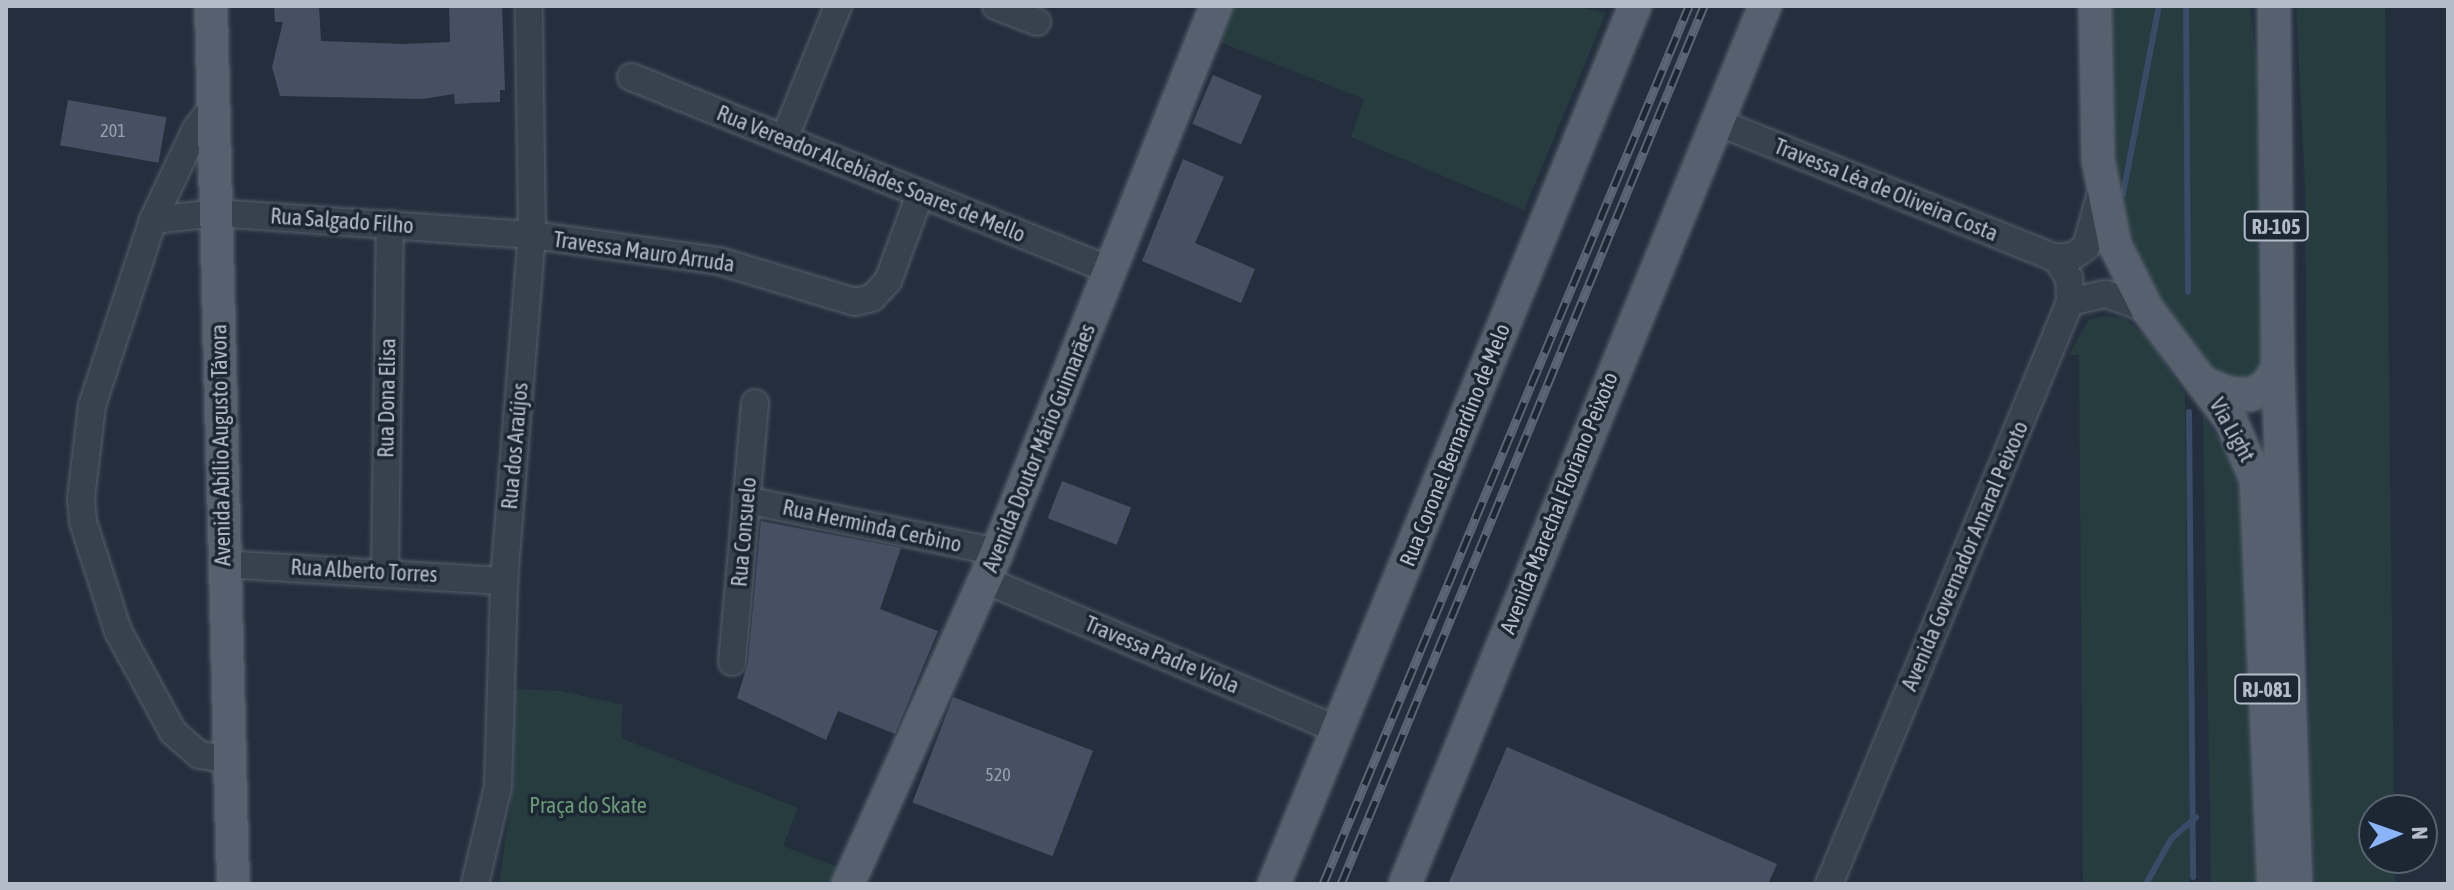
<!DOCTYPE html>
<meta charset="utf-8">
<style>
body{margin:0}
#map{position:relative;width:2454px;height:890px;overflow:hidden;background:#242f3e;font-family:"Asap Condensed",sans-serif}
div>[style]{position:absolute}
.green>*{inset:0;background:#263c3f}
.stream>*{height:6px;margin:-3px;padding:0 3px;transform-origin:3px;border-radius:3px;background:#394c67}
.building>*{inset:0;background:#455162;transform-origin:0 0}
.roads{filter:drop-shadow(0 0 2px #565f6c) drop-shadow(0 0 2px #565f6c)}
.minor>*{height:26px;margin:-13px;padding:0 13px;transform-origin:13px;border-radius:13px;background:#38414e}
.major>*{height:32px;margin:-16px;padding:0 16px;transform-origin:16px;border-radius:16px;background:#56606e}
.rail>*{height:9px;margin-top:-4.5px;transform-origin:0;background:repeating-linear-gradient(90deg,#1d2633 0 18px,#5a6575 0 36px);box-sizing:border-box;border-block:2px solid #5a6575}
span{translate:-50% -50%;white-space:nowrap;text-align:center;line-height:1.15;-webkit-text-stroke:7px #1d2633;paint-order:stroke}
.number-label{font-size:18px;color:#98a1af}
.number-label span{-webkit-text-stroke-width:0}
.shield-label span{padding:2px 6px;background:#1d2633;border:2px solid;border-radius:6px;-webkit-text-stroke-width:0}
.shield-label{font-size:20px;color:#b4bcc9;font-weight:700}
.street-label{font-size:22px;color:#b4bcc9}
.park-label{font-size:22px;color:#6b9a76}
.frame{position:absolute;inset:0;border:8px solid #b4bcc9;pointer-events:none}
.north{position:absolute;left:2358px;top:794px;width:80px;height:80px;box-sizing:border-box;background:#1d2633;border:2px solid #59626f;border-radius:50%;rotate:88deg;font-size:22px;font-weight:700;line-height:32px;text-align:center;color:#b4bcc9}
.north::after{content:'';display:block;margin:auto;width:28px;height:36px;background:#8ab4f8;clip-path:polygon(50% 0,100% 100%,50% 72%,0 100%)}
</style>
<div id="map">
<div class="green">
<div style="clip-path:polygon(1233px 6px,1575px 6px,1606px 13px,1524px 210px,1351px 137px,1364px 99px,1220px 42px)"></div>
<div style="clip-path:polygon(2104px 6px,2250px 6px,2259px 78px,2263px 377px,2223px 387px,2145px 282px,2105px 172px)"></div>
<div style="clip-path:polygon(2296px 6px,2385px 6px,2394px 810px,2374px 810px,2374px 858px,2395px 858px,2395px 884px,2316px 884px,2310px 809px,2305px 185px)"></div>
<div style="clip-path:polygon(2105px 316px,2125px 318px,2153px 344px,2185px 394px,2190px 884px,2083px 884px,2079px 355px,2069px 355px,2088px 320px)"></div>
<div style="clip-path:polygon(2203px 416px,2254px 489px,2262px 884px,2211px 884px)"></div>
<div style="clip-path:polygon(515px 689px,561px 691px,623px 705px,621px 738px,798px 808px,783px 846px,840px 868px,833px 884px,499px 884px,513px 787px)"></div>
</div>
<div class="stream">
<div style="left:2186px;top:6px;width:286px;rotate:89.6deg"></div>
<div style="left:2123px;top:194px;width:191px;rotate:-79.2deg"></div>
<div style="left:2189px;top:412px;width:465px;rotate:89.5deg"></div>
<div style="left:2146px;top:884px;width:51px;rotate:-60.9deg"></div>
<div style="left:2171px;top:839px;width:33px;rotate:-41deg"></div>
</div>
<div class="building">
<div style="clip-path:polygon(274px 6px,319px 6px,321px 41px,404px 44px,450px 42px,449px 6px,502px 6px,505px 90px,500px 90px,500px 102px,472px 103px,455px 104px,454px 94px,422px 99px,280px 96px,272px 67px,283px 22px,275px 22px)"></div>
<div style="left:1213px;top:75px;width:53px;height:53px;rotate:23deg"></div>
<div style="left:68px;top:100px;width:100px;height:46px;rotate:10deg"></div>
<div style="clip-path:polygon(1183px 159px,1224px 177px,1195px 243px,1255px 269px,1241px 303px,1142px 261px)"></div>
<div style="left:1062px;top:481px;width:74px;height:40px;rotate:21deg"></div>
<div style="clip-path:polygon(761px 521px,901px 548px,880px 609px,938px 631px,895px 734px,838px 711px,826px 740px,737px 698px,748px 663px)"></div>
<div style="left:953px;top:697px;width:150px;height:113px;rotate:21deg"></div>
<div style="clip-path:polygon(1507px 747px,1777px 864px,1768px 884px,1448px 884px)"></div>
</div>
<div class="roads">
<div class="minor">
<div style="left:996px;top:6px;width:44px;rotate:21.3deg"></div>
<div style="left:631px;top:77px;width:516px;rotate:21.95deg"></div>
<div style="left:214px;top:106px;width:29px;rotate:128deg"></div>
<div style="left:196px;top:129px;width:101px;rotate:115.3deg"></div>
<div style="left:153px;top:220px;width:196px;rotate:108.2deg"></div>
<div style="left:92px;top:406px;width:93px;rotate:96.8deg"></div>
<div style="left:81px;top:498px;width:24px;rotate:85deg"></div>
<div style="left:83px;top:522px;width:114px;rotate:72.2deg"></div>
<div style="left:118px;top:631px;width:115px;rotate:61.4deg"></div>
<div style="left:173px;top:732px;width:35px;rotate:41deg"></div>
<div style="left:199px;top:755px;width:28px;rotate:8deg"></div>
<div style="left:1717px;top:122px;width:365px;rotate:21.9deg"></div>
<div style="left:2056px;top:258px;width:17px;rotate:-7deg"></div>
<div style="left:2073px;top:256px;width:16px;rotate:-35deg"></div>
<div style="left:2086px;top:247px;width:56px;rotate:-74.5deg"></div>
<div style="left:784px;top:139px;width:144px;rotate:-67.9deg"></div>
<div style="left:153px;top:220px;width:63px;rotate:-6.3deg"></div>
<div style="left:216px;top:213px;width:317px;rotate:4deg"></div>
<div style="left:532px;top:235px;width:189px;rotate:7.9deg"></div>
<div style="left:719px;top:261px;width:142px;rotate:16.8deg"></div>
<div style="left:855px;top:302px;width:17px;rotate:-13deg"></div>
<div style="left:872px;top:298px;width:23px;rotate:-47deg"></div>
<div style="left:888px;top:281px;width:93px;rotate:-69.8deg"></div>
<div style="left:2070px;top:302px;width:37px;rotate:-13deg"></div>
<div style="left:2106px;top:294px;width:44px;rotate:20.1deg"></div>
<div style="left:746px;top:500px;width:256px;rotate:11.7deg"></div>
<div style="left:223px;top:564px;width:282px;rotate:3.5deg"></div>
<div style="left:385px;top:571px;width:347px;rotate:-89.2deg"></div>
<div style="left:985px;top:580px;width:384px;rotate:23deg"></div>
<div style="left:732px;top:662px;width:260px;rotate:-84.9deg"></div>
<div style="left:475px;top:884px;width:100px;rotate:-76.7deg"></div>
<div style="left:498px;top:787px;width:206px;rotate:-88.3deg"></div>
<div style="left:504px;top:581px;width:347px;rotate:-85.4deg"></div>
<div style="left:532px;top:235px;width:229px;rotate:-90.8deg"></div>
<div style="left:1829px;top:884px;width:630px;rotate:-67.51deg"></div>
<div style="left:2070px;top:302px;width:24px;rotate:-92deg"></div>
<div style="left:2069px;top:278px;width:24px;rotate:-123deg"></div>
</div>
<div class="major">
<div style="left:211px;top:6px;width:878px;rotate:88.56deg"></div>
<div style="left:2095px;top:6px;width:154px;rotate:88.9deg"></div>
<div style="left:2098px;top:160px;width:87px;rotate:78.7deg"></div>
<div style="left:2115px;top:245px;width:72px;rotate:63.4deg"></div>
<div style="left:2147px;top:309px;width:140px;rotate:53.1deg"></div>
<div style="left:2231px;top:421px;width:63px;rotate:66.7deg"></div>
<div style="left:2256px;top:479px;width:405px;rotate:87.5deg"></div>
<div style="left:2274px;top:6px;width:363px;rotate:89.4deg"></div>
<div style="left:2278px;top:369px;width:515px;rotate:88deg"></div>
<div style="left:2206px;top:384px;width:24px;rotate:22deg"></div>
<div style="left:2228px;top:393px;width:22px;rotate:5deg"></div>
<div style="left:2250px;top:395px;width:18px;rotate:-29deg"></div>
<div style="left:2266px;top:386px;width:21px;rotate:-55deg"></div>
<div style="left:848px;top:884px;width:364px;rotate:-65.8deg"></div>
<div style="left:997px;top:552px;width:588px;rotate:-68.14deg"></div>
<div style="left:1274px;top:884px;width:949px;rotate:-67.65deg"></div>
<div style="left:1405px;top:884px;width:949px;rotate:-67.71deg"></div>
</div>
</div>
<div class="rail">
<div style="left:1323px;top:884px;width:951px;rotate:-67.37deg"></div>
<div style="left:1341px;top:884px;width:950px;rotate:-67.54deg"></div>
</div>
<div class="number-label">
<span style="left:113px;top:131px">201</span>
<span style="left:998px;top:775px">520</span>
</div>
<div class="shield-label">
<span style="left:2276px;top:226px">RJ-105</span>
<span style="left:2267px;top:689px">RJ-081</span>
</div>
<div class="street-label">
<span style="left:871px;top:174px;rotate:22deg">Rua Vereador Alcebíades Soares de Mello</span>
<span style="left:1886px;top:190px;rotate:22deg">Travessa Léa de Oliveira Costa</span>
<span style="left:342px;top:221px;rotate:4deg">Rua Salgado Filho</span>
<span style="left:644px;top:252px;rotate:8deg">Travessa Mauro Arruda</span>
<span style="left:387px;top:398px;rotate:-89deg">Rua Dona Elisa</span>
<span style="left:2232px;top:430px;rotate:61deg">Via Light</span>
<span style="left:221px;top:445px;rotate:-91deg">Avenida Abílio Augusto Távora</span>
<span style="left:1455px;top:445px;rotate:-68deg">Rua Coronel Bernardino de Melo</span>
<span style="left:515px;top:446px;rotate:-85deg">Rua dos Araújos</span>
<span style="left:1039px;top:448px;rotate:-68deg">Avenida Doutor Mário Guimarães</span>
<span style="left:1559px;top:503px;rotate:-68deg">Avenida Marechal Floriano Peixoto</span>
<span style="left:872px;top:526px;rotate:12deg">Rua Herminda Cerbino</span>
<span style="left:744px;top:532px;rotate:-85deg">Rua Consuelo</span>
<span style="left:1965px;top:556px;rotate:-67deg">Avenida Governador Amaral Peixoto</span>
<span style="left:364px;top:571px;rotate:3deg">Rua Alberto Torres</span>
<span style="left:1162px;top:655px;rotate:23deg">Travessa Padre Viola</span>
</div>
<div class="park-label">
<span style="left:588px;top:806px">Praça do Skate</span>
</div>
<div class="frame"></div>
<div class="north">N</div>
</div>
